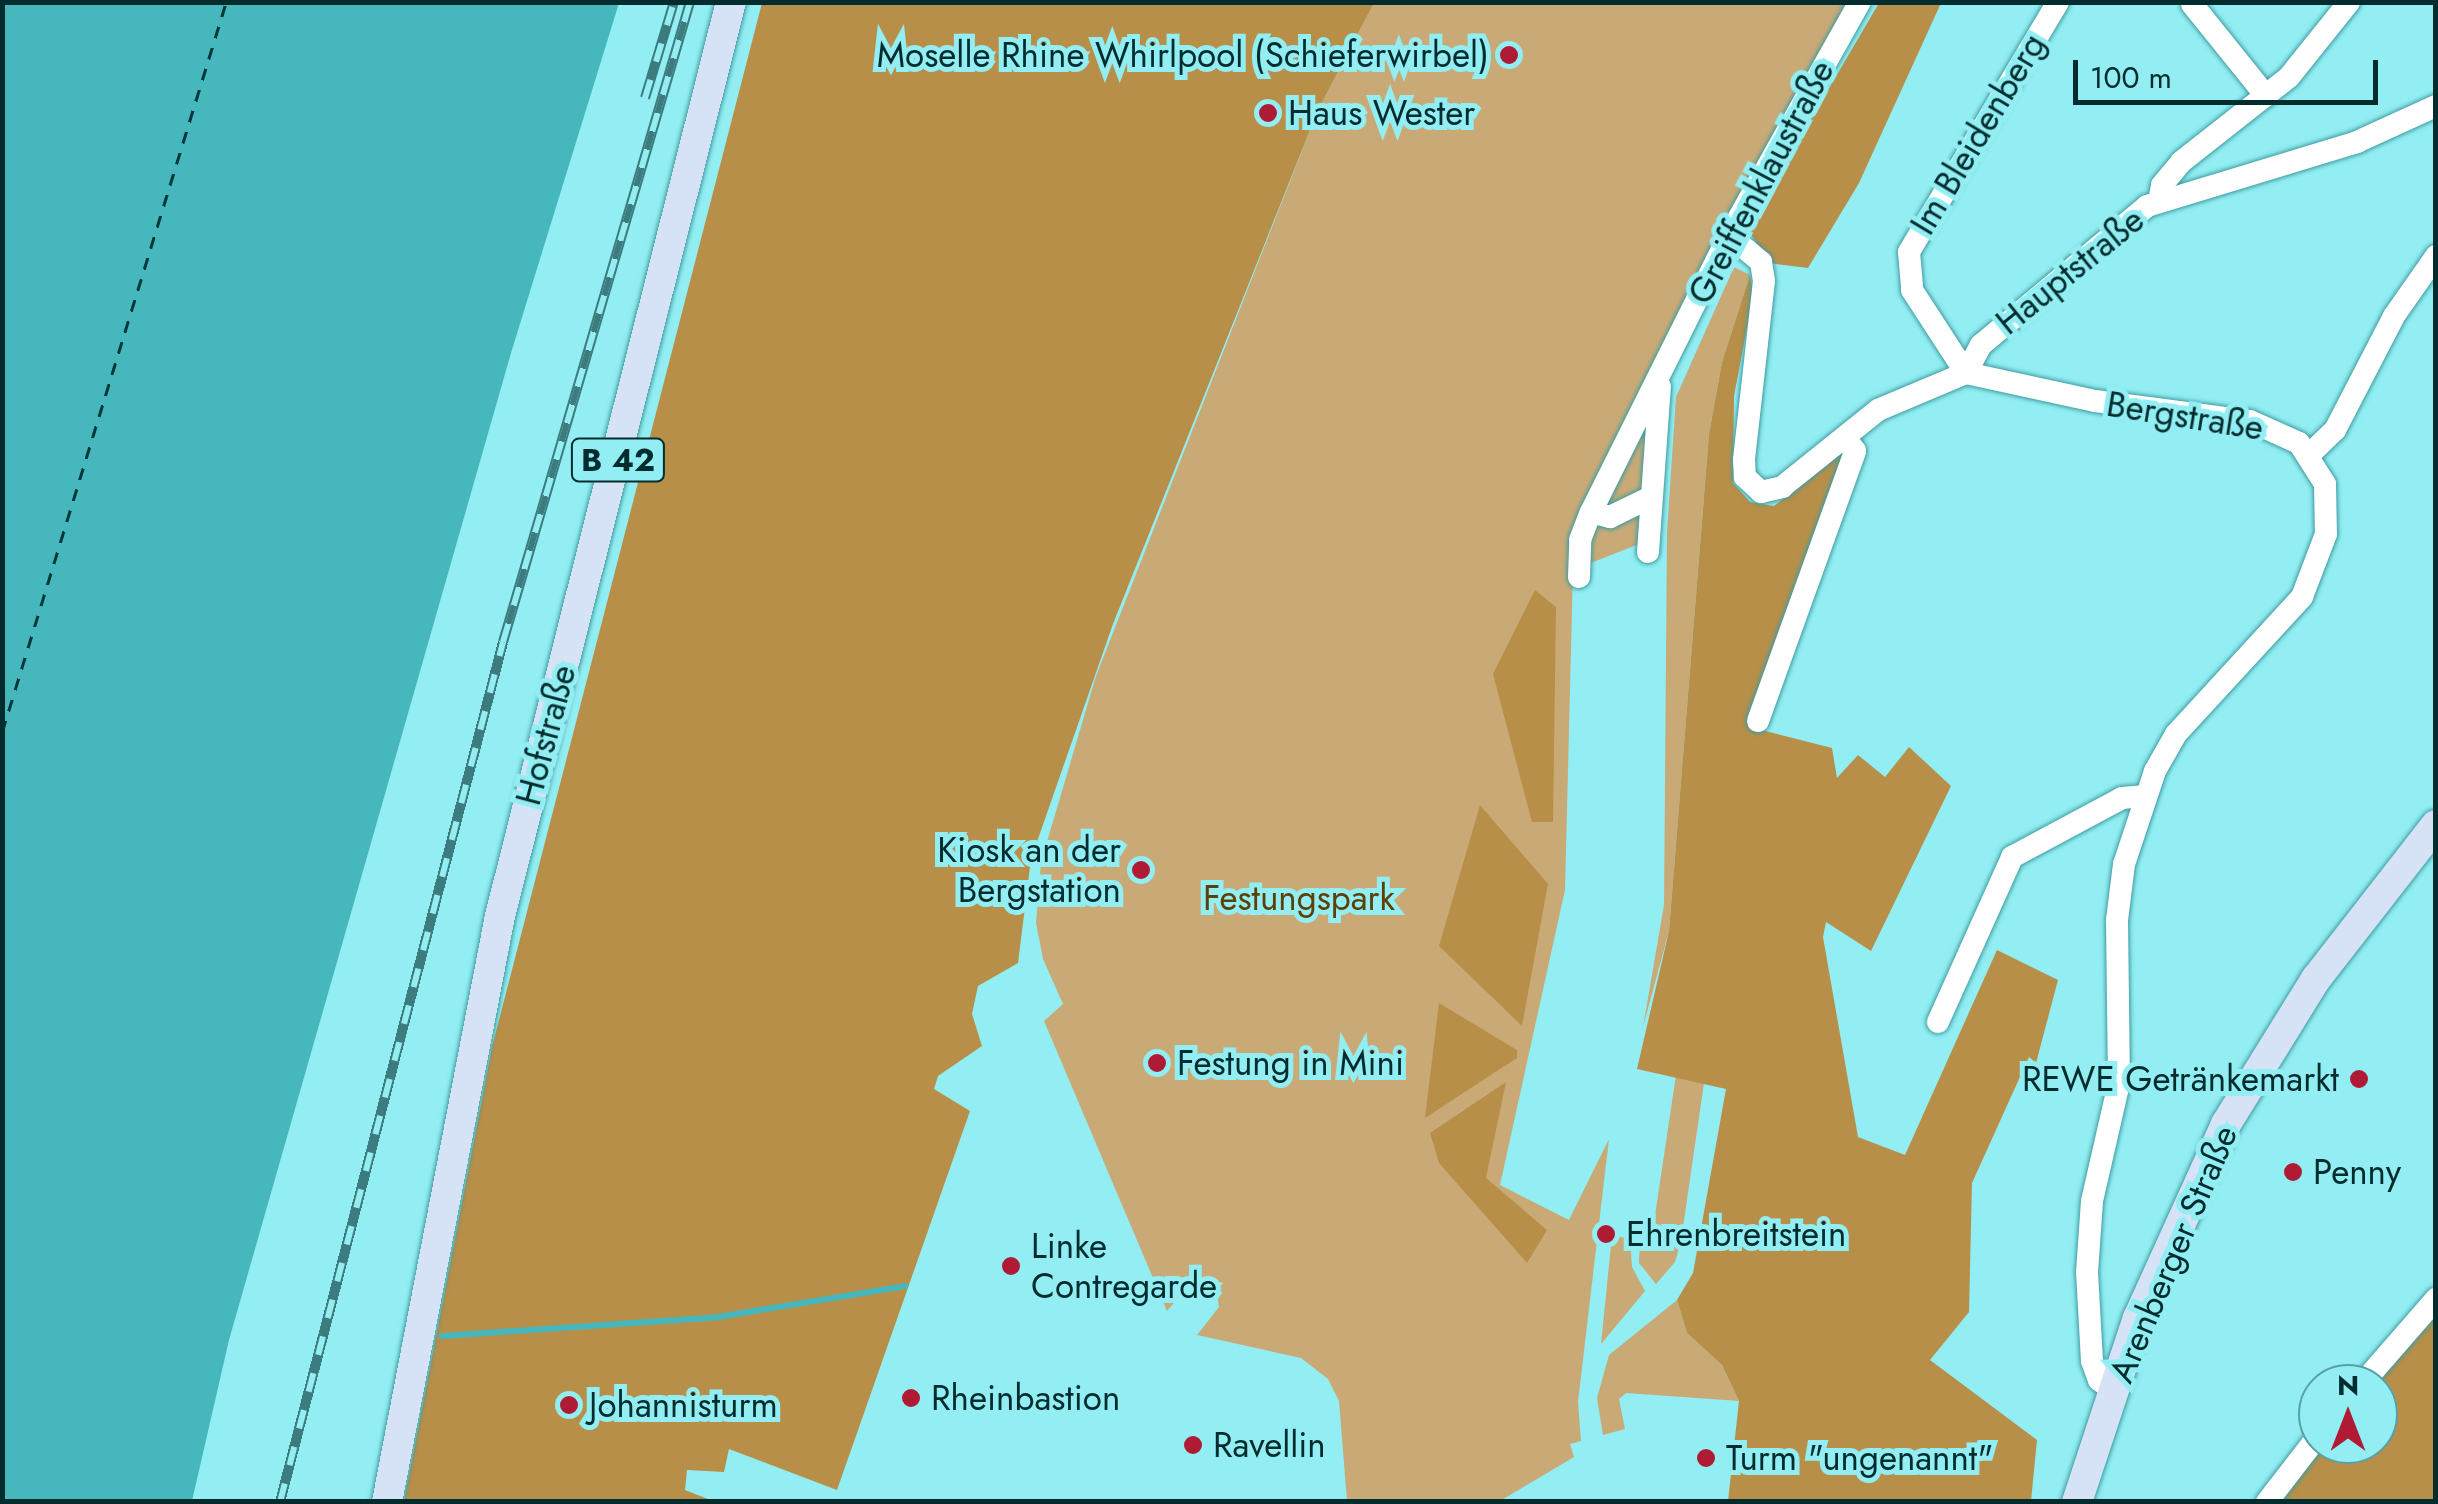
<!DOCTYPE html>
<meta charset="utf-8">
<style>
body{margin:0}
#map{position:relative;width:2438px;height:1504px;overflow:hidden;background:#92eef2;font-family:Jost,sans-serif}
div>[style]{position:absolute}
.green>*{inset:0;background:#c9aa76}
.forest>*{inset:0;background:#b88f48}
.water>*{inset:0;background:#46b8bd}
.stream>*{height:6px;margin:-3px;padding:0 3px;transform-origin:3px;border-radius:3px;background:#46b8bd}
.ferry>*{height:2.5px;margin-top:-1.25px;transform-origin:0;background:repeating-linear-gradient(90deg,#00383a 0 12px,transparent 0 22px)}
.roads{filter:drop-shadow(0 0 2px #3e9ca1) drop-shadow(0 0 2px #3e9ca1)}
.minor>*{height:22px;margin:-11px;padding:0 11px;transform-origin:11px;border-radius:11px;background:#fff}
.major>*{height:30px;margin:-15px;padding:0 15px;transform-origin:15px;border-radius:15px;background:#d6e3f7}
.rail>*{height:10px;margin-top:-5px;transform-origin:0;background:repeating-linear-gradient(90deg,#92eef2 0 19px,#3d7c7e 0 38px);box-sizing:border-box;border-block:2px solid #3d7c7e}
.dots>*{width:28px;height:28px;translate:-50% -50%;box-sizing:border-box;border:5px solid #92eef2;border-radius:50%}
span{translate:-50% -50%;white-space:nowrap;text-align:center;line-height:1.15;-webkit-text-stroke:10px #92eef2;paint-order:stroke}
.shield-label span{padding:2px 8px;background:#92eef2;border:2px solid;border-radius:8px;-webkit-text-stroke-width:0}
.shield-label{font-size:32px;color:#022c2e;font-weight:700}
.poi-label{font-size:35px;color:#022c2e}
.right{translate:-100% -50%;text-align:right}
.left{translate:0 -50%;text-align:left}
.street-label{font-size:35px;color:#022c2e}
.park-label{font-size:35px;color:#5d4005}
.frame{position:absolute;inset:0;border:5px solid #022c2e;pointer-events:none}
.north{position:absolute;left:2298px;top:1364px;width:100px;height:100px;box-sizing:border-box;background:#92eef2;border:2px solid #58a0a4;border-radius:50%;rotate:0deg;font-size:28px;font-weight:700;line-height:40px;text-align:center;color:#022c2e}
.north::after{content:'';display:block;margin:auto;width:35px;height:45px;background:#af1b34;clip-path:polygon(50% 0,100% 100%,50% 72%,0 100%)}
.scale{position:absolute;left:2073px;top:60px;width:305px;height:45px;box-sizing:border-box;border:5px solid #022c2e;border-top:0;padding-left:12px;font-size:30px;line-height:35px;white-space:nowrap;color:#022c2e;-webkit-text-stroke:8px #92eef2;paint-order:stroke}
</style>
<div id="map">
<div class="green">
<div style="clip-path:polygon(1374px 3px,1855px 3px,1651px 373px,1639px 544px,1573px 570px,1565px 890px,1500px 1185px,1569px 1220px,1609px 1139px,1578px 1402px,1581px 1441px,1570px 1444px,1574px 1457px,1500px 1501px,1347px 1501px,1339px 1401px,1328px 1379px,1301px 1358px,1197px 1335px,1219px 1307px,1214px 1279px,1192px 1282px,1167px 1311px,1044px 1021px,1063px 1004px,1043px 959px,1036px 923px,1041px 862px,1096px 676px,1318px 110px)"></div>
<div style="clip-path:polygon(1734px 267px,1750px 275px,1722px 362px,1709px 434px,1669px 931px,1643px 1027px,1664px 905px,1667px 533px,1676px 397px)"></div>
<div style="clip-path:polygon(1676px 1075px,1704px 1083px,1681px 1241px,1675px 1262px,1656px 1284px,1639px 1263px,1640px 1241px,1651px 1242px)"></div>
<div style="clip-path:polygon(1612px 1235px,1630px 1239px,1632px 1267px,1645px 1291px,1601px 1344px)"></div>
<div style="clip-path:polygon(1677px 1300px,1687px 1333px,1722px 1365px,1739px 1401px,1626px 1393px,1619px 1399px,1625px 1429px,1603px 1435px,1597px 1398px,1609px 1355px)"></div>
</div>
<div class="forest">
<div style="clip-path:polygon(762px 3px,1374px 3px,1318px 110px,1113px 624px,1031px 859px,1018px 963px,978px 986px,972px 1014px,982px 1046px,938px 1076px,934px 1089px,970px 1111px,837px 1490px,729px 1449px,724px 1472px,687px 1470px,685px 1490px,713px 1501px,404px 1501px,492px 1047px)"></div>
<div style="clip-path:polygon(1879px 3px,1941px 3px,1859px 183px,1808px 268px,1769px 263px,1747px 228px)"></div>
<div style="clip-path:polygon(1750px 275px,1753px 296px,1734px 396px,1733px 483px,1750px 502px,1774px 506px,1845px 450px,1750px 727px,1832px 748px,1837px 778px,1858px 755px,1885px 777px,1909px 747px,1951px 786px,1871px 951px,1826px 922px,1823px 937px,1858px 1137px,1905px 1155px,1997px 950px,2058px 980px,2036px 1063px,2029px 1057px,1972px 1183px,1969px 1312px,1930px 1360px,2037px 1440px,2031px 1501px,1728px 1501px,1739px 1401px,1722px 1365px,1687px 1333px,1677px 1300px,1693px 1273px,1726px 1089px,1637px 1069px,1669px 931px,1709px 434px,1722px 362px)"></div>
<div style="clip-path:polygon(1535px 590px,1556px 607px,1553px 822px,1532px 822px,1493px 674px)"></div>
<div style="clip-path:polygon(1480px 805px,1548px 884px,1522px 1026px,1439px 946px)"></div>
<div style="clip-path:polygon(1439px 1003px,1517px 1050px,1517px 1058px,1425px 1118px)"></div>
<div style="clip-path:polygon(1506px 1082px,1486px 1178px,1547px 1230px,1527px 1263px,1439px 1163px,1430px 1133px)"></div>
<div style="clip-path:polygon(2435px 1309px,2435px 1501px,2278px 1502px,2322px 1444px,2378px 1444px,2378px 1384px,2371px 1384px)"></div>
</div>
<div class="water">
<div style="clip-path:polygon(3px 2px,619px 3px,511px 353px,229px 1340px,192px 1501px,3px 1501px)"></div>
</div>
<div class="stream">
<div style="left:442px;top:1336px;width:277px;rotate:-3.9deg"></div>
<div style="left:718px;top:1317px;width:190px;rotate:-9.4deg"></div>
</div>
<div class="ferry">
<div style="left:2px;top:732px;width:764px;rotate:-72.94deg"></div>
</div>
<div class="roads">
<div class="minor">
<div style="left:2058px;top:2px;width:291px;rotate:120.8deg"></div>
<div style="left:1909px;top:252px;width:38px;rotate:85deg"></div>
<div style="left:1912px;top:290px;width:99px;rotate:57deg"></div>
<div style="left:1966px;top:373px;width:32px;rotate:-62deg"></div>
<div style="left:1981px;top:345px;width:217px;rotate:-39.9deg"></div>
<div style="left:2147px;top:206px;width:220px;rotate:-16.9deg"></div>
<div style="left:2357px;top:142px;width:87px;rotate:-24.5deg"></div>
<div style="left:2192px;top:4px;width:118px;rotate:51.2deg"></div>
<div style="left:2159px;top:201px;width:16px;rotate:-79deg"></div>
<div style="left:2162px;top:185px;width:30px;rotate:-50deg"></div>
<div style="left:2181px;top:162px;width:137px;rotate:-38.2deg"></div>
<div style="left:2289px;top:77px;width:96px;rotate:-51.3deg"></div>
<div style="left:1729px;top:235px;width:42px;rotate:40.2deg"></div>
<div style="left:1761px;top:262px;width:19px;rotate:81deg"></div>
<div style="left:1764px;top:281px;width:180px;rotate:96.4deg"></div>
<div style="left:1744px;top:460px;width:17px;rotate:87deg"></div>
<div style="left:1745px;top:477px;width:22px;rotate:43deg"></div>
<div style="left:1761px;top:492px;width:22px;rotate:-13deg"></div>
<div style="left:1782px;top:487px;width:123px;rotate:-38.7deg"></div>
<div style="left:1878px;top:410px;width:95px;rotate:-22.8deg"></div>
<div style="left:1966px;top:373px;width:132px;rotate:12.2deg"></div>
<div style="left:2095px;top:401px;width:156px;rotate:7.4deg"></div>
<div style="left:2250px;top:421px;width:54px;rotate:24.2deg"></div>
<div style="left:2299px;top:443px;width:49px;rotate:57.6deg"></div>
<div style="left:2325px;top:484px;width:50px;rotate:88.9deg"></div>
<div style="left:2326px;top:534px;width:67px;rotate:110.9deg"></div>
<div style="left:2302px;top:597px;width:186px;rotate:132.6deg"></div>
<div style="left:2176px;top:734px;width:43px;rotate:119.6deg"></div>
<div style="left:2155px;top:771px;width:98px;rotate:108.4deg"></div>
<div style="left:2124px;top:864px;width:56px;rotate:97.1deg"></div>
<div style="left:2117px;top:920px;width:163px;rotate:89.3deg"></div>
<div style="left:2119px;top:1083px;width:121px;rotate:102.9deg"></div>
<div style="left:2092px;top:1201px;width:71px;rotate:94deg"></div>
<div style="left:2087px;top:1272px;width:89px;rotate:86.8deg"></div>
<div style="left:2092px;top:1361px;width:20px;rotate:70deg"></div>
<div style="left:2099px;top:1380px;width:19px;rotate:36deg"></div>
<div style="left:2310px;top:454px;width:35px;rotate:-44deg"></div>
<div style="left:2335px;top:430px;width:128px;rotate:-62.6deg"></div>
<div style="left:2394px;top:316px;width:73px;rotate:-55deg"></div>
<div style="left:1591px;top:512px;width:20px;rotate:15deg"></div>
<div style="left:1610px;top:517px;width:46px;rotate:-26deg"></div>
<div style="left:1648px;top:552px;width:166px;rotate:-85.9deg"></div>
<div style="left:1579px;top:577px;width:37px;rotate:-88deg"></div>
<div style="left:1580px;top:540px;width:30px;rotate:-69deg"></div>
<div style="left:1591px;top:512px;width:309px;rotate:-63.5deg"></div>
<div style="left:1729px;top:235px;width:267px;rotate:-60.7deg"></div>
<div style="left:1758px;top:721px;width:287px;rotate:-70.2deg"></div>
<div style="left:1855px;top:451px;width:17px;rotate:-126deg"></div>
<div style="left:1938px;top:1022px;width:181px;rotate:-65.8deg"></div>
<div style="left:2012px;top:857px;width:125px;rotate:-28.2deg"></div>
<div style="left:2122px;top:798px;width:24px;rotate:-5deg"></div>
<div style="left:2362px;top:1384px;width:113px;rotate:-49deg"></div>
<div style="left:2267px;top:1502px;width:83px;rotate:-52.3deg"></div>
</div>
<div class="major">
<div style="left:387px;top:1502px;width:597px;rotate:-79.09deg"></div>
<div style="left:500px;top:916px;width:943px;rotate:-75.82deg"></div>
<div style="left:2077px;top:1502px;width:194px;rotate:-71.7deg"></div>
<div style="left:2138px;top:1318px;width:213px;rotate:-65.6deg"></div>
<div style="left:2226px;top:1124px;width:171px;rotate:-58.2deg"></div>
<div style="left:2316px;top:979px;width:195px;rotate:-52.1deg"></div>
</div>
</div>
<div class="rail">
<div style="left:645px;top:98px;width:100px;rotate:-73.2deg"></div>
<div style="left:280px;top:1502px;width:888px;rotate:-75.46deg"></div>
<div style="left:503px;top:642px;width:667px;rotate:-73.71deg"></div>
</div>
<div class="dots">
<div style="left:1509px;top:55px;background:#af1b34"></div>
<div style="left:1268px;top:113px;background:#af1b34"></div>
<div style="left:1141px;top:870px;background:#af1b34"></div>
<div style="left:1157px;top:1063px;background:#af1b34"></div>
<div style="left:2359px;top:1079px;background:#af1b34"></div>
<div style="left:2293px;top:1172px;background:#af1b34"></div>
<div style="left:1606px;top:1234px;background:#af1b34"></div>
<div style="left:1011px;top:1266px;background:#af1b34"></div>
<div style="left:911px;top:1398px;background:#af1b34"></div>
<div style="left:569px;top:1405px;background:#af1b34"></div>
<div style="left:1193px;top:1445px;background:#af1b34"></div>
<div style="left:1706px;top:1458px;background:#af1b34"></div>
</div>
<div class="shield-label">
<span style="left:618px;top:460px">B 42</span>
</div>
<div class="poi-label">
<span class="right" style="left:1489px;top:55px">Moselle Rhine Whirlpool (Schieferwirbel)</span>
<span class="left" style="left:1288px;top:113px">Haus Wester</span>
<span class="right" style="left:1121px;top:870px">Kiosk an der<br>Bergstation</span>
<span class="left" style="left:1177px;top:1063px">Festung in Mini</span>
<span class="right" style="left:2339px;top:1079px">REWE Getränkemarkt</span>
<span class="left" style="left:2313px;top:1172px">Penny</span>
<span class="left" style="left:1626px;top:1234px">Ehrenbreitstein</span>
<span class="left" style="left:1031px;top:1266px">Linke<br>Contregarde</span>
<span class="left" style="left:931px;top:1398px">Rheinbastion</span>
<span class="left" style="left:589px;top:1405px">Johannisturm</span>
<span class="left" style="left:1213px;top:1445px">Ravellin</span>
<span class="left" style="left:1726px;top:1458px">Turm "ungenannt"</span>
</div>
<div class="street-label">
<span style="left:1978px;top:134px;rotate:-59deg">Im Bleidenberg</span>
<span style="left:1761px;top:182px;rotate:-62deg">Greiffenklaustraße</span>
<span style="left:2070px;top:271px;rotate:-39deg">Hauptstraße</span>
<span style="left:2185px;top:416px;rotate:9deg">Bergstraße</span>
<span style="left:546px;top:735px;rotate:-75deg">Hofstraße</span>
<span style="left:2173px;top:1254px;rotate:-67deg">Arenberger Straße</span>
</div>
<div class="park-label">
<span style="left:1299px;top:898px">Festungspark</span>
</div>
<div class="frame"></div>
<div class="north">N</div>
<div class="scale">100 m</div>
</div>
